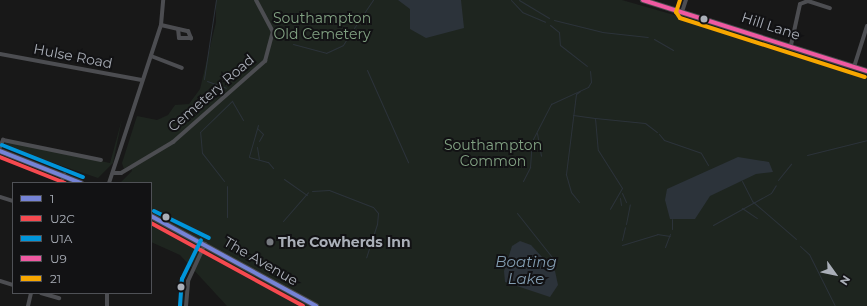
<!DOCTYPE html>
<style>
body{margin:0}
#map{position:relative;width:867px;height:306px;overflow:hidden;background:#181818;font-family:Montserrat,sans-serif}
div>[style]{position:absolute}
.green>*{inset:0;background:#1e251f}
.water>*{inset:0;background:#2c333a}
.stream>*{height:1px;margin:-0.5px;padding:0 0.5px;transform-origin:0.5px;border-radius:0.5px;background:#2c333a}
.street>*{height:4px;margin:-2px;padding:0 2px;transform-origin:2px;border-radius:2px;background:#4c4d51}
.secondary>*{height:5.5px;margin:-2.75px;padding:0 2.75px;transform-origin:2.75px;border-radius:2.75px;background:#4b4c4f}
.primary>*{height:6px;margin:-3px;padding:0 3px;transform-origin:3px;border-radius:3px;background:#4a4a4d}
.bus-1>*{height:4px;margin:-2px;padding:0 2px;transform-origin:2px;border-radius:2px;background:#7583d6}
.bus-2>*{height:4px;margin:-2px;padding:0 2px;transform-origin:2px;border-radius:2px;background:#f5494f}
.bus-3>*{height:4px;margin:-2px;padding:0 2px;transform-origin:2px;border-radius:2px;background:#0095da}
.bus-4>*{height:4px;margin:-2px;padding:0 2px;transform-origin:2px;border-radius:2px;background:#ef59a1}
.bus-5>*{height:4px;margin:-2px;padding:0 2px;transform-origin:2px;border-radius:2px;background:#f7a600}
.dots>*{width:11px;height:11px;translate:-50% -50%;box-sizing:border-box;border:2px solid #121214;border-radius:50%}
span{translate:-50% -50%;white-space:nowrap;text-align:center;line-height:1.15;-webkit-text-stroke:4px #121214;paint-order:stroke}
.park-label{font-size:14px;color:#82a283}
.street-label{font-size:14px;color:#aaafb8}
.poi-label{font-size:14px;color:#aaafb8;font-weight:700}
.left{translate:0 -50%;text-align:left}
.water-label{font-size:15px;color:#839db1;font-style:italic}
.legend{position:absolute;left:12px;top:182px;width:140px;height:112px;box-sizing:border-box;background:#121214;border:1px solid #4f5156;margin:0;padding:5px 7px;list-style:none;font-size:12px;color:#aaafb8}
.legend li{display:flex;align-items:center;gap:8px;height:20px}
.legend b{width:20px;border:1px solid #4f5156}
.north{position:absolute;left:815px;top:254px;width:40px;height:40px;-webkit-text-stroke:3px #121214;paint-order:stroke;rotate:123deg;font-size:11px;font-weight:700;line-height:16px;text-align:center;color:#aaafb8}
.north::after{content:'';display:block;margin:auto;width:14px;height:18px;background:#aaafb8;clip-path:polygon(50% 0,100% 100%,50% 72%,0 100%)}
</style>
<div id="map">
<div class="green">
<div style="clip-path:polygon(216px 0,622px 0,716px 27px,867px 79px,867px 306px,227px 306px,180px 255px,151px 242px,151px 183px,120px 183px,132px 171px,130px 165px,124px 169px,122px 163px,137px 116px,157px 120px,168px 115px,175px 105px,189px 104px,200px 89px,216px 22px)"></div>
<div style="clip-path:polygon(122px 119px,113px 163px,98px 178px,3px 146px,6px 142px,110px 163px)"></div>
</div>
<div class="water">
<div style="clip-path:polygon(398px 0,461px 0,464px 28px,426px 38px,410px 29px,410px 9px)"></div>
<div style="clip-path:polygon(738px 157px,769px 162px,773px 172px,756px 174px,710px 196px,695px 219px,670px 219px,665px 200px,667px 189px)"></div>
<div style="clip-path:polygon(520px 241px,531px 245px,555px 271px,558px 285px,550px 297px,505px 282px,504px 271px,512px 246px)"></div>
</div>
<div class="stream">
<div style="left:511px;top:0;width:16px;rotate:47deg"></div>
<div style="left:522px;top:12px;width:25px;rotate:23deg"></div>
<div style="left:519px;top:0;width:35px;rotate:31deg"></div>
<div style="left:554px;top:20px;width:49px;rotate:14deg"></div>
<div style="left:602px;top:32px;width:46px;rotate:6.2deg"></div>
<div style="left:550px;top:25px;width:11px;rotate:38deg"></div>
<div style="left:559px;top:32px;width:13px;rotate:86deg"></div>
<div style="left:560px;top:45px;width:34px;rotate:38deg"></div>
<div style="left:354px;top:28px;width:34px;rotate:-56deg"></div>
<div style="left:654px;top:39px;width:22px;rotate:30deg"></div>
<div style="left:293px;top:44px;width:34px;rotate:15deg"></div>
<div style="left:326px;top:53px;width:19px;rotate:-25deg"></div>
<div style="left:343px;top:45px;width:15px;rotate:-58deg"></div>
<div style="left:367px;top:70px;width:101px;rotate:66deg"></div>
<div style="left:204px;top:79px;width:80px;rotate:-81.4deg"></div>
<div style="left:207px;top:81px;width:20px;rotate:20deg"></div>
<div style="left:573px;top:115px;width:22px;rotate:8deg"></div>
<div style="left:595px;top:118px;width:32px;rotate:85deg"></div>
<div style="left:598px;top:150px;width:45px;rotate:57.7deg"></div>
<div style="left:622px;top:188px;width:24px;rotate:120deg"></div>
<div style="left:595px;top:118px;width:50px;rotate:5.7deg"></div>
<div style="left:645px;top:123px;width:15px;rotate:37deg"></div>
<div style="left:258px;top:125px;width:33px;rotate:106deg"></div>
<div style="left:249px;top:157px;width:20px;rotate:15deg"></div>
<div style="left:268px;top:162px;width:8px;rotate:50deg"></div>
<div style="left:257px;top:128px;width:8px;rotate:45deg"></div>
<div style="left:263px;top:134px;width:8px;rotate:120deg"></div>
<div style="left:537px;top:133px;width:23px;rotate:80deg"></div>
<div style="left:659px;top:134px;width:8px;rotate:50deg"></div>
<div style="left:664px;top:140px;width:39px;rotate:19deg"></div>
<div style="left:701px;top:153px;width:14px;rotate:60deg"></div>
<div style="left:257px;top:147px;width:12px;rotate:81deg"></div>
<div style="left:807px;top:155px;width:62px;rotate:-14deg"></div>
<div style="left:284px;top:179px;width:28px;rotate:35deg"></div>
<div style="left:778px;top:180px;width:21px;rotate:-51deg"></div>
<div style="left:224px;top:181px;width:36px;rotate:-128deg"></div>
<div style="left:202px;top:153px;width:21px;rotate:-95deg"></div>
<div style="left:200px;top:132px;width:45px;rotate:-44.1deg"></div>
<div style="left:232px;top:101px;width:22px;rotate:60deg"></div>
<div style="left:523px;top:181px;width:16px;rotate:-63deg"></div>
<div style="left:530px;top:167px;width:26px;rotate:-86deg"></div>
<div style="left:532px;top:141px;width:42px;rotate:-62.8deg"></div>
<div style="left:551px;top:104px;width:41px;rotate:-24.7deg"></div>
<div style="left:588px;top:87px;width:6px;rotate:-59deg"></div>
<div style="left:591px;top:82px;width:11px;rotate:-95deg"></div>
<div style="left:742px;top:181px;width:22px;rotate:63deg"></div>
<div style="left:752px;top:201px;width:58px;rotate:40.8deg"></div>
<div style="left:227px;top:186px;width:31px;rotate:90deg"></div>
<div style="left:312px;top:191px;width:17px;rotate:-3deg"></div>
<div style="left:329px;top:190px;width:47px;rotate:21.1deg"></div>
<div style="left:373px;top:207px;width:8px;rotate:50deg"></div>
<div style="left:378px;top:213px;width:11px;rotate:95deg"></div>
<div style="left:377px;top:224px;width:35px;rotate:108deg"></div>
<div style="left:622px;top:193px;width:10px;rotate:66deg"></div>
<div style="left:620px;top:198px;width:7px;rotate:82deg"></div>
<div style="left:579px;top:202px;width:13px;rotate:-129deg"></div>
<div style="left:571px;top:192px;width:19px;rotate:-106deg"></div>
<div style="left:566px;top:174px;width:81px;rotate:-82.9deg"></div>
<div style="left:576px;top:94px;width:5px;rotate:-37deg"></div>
<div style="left:742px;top:208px;width:18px;rotate:34deg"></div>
<div style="left:517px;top:213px;width:61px;rotate:51.6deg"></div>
<div style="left:555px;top:261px;width:4px;rotate:124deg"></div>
<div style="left:283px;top:221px;width:38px;rotate:-49deg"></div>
<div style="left:626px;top:224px;width:20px;rotate:-79deg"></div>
<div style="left:713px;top:225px;width:66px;rotate:-28.9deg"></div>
<div style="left:771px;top:193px;width:9px;rotate:-58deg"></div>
<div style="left:672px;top:229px;width:10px;rotate:-90deg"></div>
<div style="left:622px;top:240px;width:13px;rotate:-77deg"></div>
<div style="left:622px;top:245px;width:37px;rotate:-17deg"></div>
<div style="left:657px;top:234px;width:13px;rotate:9deg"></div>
<div style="left:800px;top:246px;width:12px;rotate:42deg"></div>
<div style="left:809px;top:254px;width:58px;rotate:63.4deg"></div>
<div style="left:665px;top:247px;width:14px;rotate:-69deg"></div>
</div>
<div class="street">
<div style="left:682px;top:12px;width:13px;rotate:-72deg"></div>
<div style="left:161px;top:25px;width:28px;rotate:13deg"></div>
<div style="left:188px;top:31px;width:8px;rotate:67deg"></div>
<div style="left:191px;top:38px;width:12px;rotate:180deg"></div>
<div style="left:179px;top:38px;width:9px;rotate:-96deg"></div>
<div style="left:791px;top:45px;width:42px;rotate:-77.6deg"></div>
<div style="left:800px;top:4px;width:9px;rotate:-21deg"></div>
<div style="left:808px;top:1px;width:23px;rotate:18deg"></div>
<div style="left:0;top:54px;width:144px;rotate:10.4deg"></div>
<div style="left:151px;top:56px;width:33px;rotate:21deg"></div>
<div style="left:854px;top:67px;width:43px;rotate:-72.4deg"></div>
<div style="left:0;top:147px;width:8px;rotate:-67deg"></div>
<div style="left:3px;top:140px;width:100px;rotate:11.5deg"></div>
<div style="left:114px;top:173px;width:7px"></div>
<div style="left:121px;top:173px;width:61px;rotate:-30.8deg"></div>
<div style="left:173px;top:142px;width:123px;rotate:-41.4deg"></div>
<div style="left:265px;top:61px;width:30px;rotate:-75deg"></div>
<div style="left:273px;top:32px;width:36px;rotate:-118deg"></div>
<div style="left:61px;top:183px;width:9px;rotate:-69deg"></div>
<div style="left:109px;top:183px;width:166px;rotate:-71.8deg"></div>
<div style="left:161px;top:25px;width:25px;rotate:-85deg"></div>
<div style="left:0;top:197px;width:14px;rotate:17deg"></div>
<div style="left:0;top:281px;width:14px;rotate:17deg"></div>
<div style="left:41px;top:293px;width:19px;rotate:16deg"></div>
<div style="left:28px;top:306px;width:13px;rotate:-77deg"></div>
<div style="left:107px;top:306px;width:13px;rotate:-90deg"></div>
<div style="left:186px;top:306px;width:25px;rotate:-85deg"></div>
<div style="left:188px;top:281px;width:41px;rotate:-65.3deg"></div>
</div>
<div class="secondary">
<div style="left:643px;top:0;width:235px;rotate:17.6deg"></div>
</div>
<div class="primary">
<div style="left:0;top:151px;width:87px;rotate:21.6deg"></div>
<div style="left:151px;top:216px;width:188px;rotate:28.6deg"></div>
</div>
<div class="bus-1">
<div style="left:0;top:151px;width:87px;rotate:21.6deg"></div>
<div style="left:151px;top:216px;width:188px;rotate:28.6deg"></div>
</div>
<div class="bus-2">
<div style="left:0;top:157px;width:70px;rotate:21.8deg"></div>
<div style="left:151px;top:223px;width:173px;rotate:28.6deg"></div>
</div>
<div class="bus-3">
<div style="left:2px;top:145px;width:87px;rotate:21.6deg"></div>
<div style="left:154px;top:211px;width:61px;rotate:26.1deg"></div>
<div style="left:180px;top:306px;width:27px;rotate:-86deg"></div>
<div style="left:182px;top:279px;width:43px;rotate:-64deg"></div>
</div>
<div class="bus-4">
<div style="left:643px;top:0;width:235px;rotate:17.6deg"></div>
</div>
<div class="bus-5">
<div style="left:680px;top:0;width:13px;rotate:108deg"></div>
<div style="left:676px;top:12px;width:7px;rotate:56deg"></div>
<div style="left:680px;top:18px;width:194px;rotate:17.7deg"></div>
</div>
<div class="dots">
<div style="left:704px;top:19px;background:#aaafb8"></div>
<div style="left:166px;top:217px;background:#aaafb8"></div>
<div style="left:270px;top:242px;background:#777a80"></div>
<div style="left:181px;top:287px;background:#aaafb8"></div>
</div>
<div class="park-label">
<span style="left:322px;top:26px">Southampton<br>Old Cemetery</span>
<span style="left:493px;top:153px">Southampton<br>Common</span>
</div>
<div class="street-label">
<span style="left:771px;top:26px;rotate:18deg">Hill Lane</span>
<span style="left:73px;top:56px;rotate:11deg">Hulse Road</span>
<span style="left:211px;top:93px;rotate:-41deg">Cemetery Road</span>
<span style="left:261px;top:261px;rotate:30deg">The Avenue</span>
</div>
<div class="poi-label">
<span class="left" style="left:278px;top:242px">The Cowherds Inn</span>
</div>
<div class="water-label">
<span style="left:526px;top:270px">Boating<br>Lake</span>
</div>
<ul class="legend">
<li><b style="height:5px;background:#7583d6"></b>1</li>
<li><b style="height:5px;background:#f5494f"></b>U2C</li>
<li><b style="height:5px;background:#0095da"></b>U1A</li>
<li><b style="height:5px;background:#ef59a1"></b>U9</li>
<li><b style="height:5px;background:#f7a600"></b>21</li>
</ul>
<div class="north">N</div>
</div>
